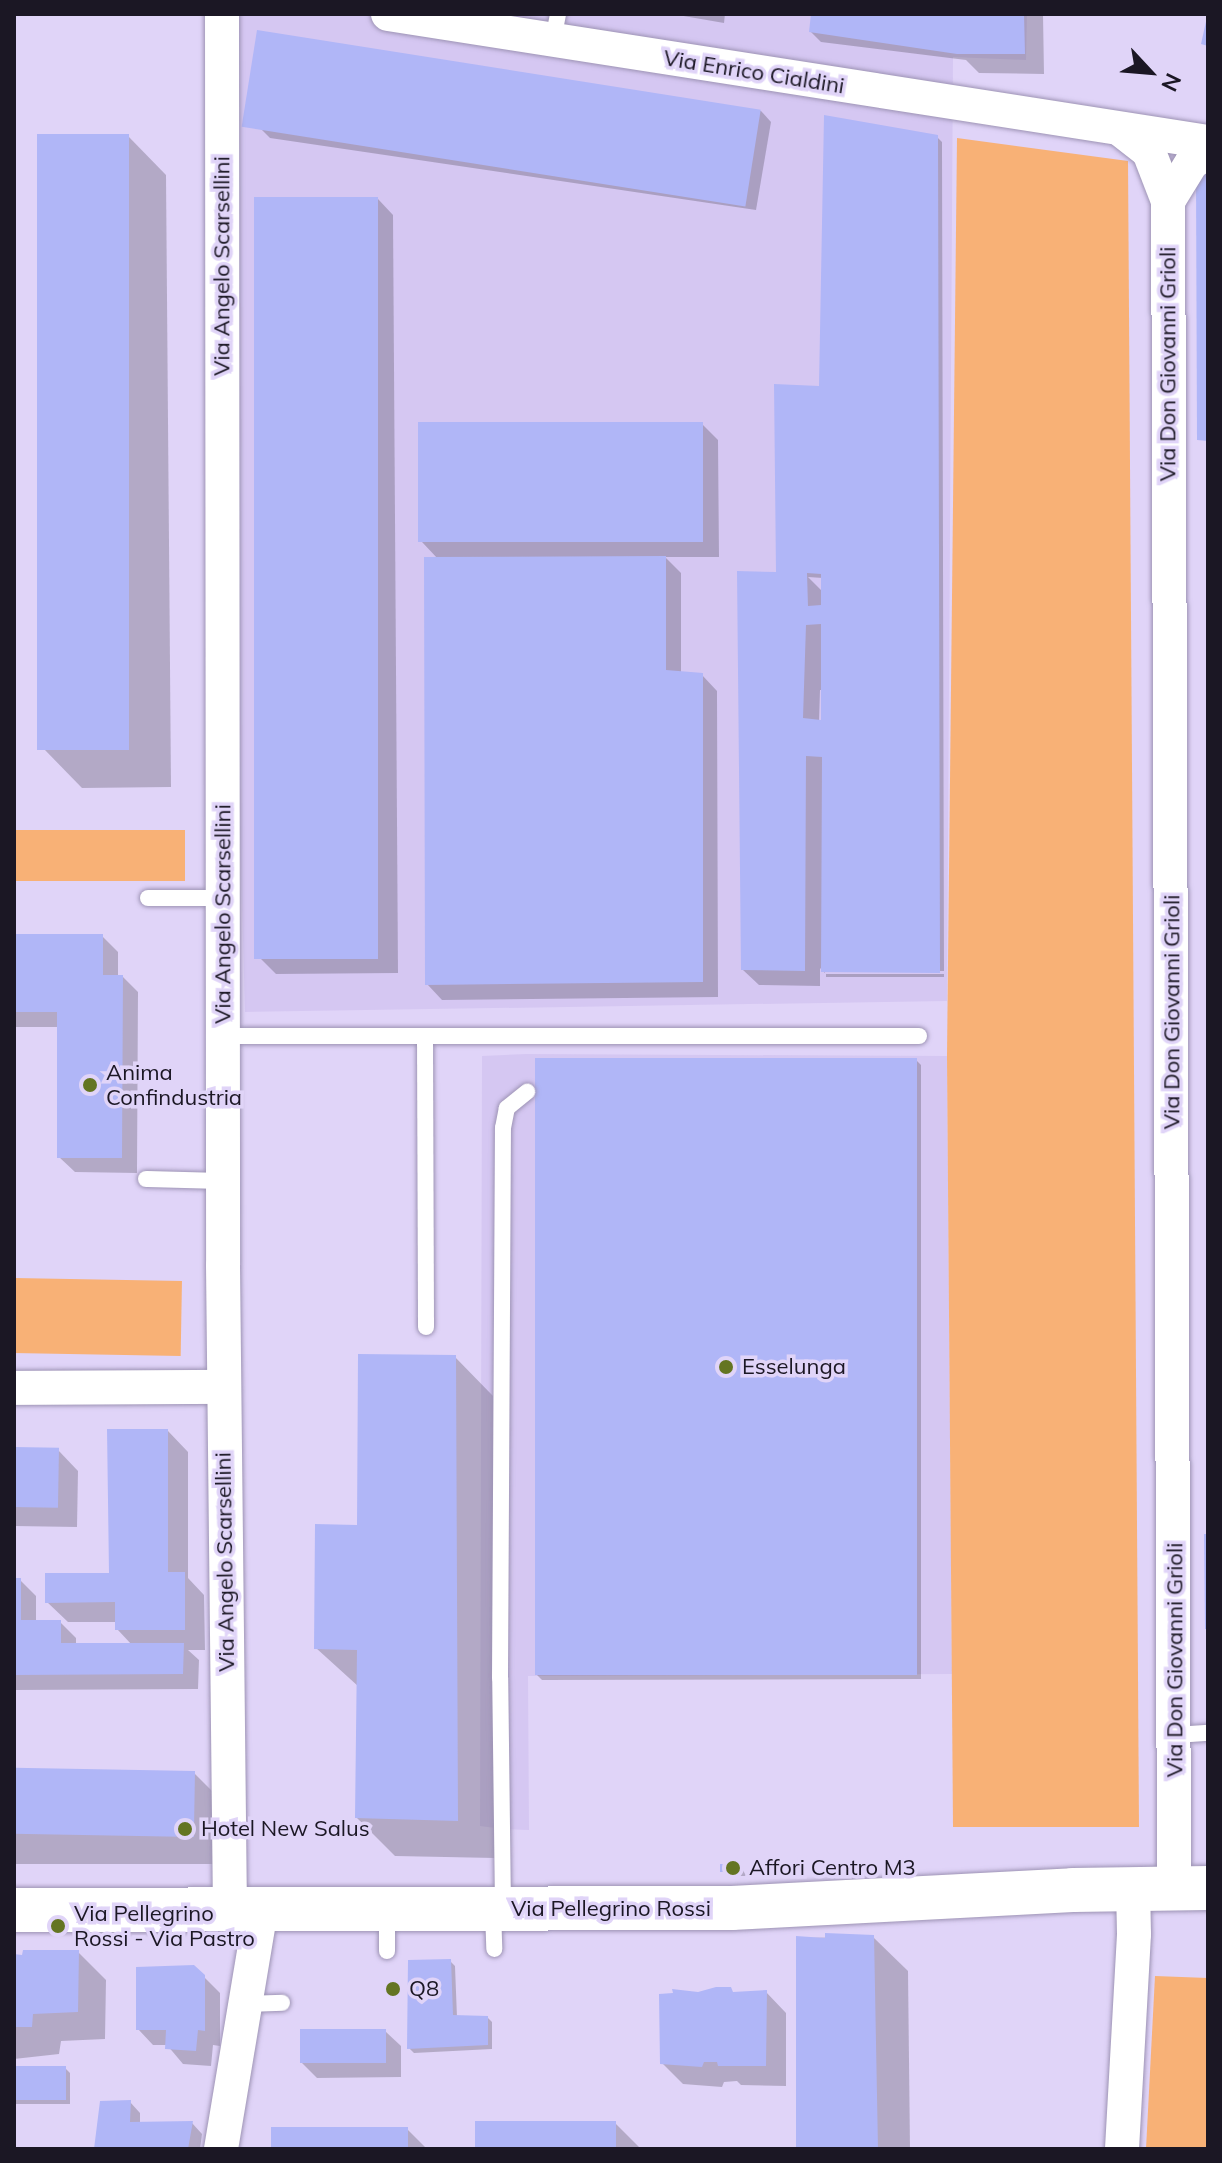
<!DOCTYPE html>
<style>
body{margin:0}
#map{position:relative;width:1222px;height:2163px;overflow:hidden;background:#e0d4f8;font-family:Mulish,sans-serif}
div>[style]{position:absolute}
.built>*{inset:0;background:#d5c7f2}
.green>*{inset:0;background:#f8b176;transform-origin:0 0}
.shadow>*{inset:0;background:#0003;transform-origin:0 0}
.building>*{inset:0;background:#b0b6f7;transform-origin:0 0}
.roads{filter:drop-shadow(0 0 2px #9d93b4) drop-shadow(0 0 2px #9d93b4)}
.service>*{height:16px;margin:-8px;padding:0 8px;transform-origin:8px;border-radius:8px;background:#fff}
.minor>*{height:34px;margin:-17px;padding:0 17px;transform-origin:17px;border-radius:17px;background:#fff}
.secondary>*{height:44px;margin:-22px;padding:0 22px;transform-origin:22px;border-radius:22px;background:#fff}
.dots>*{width:22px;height:22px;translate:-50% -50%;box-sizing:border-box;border:4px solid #e0d4f8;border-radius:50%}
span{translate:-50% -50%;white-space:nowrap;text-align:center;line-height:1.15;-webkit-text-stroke:7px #e0d4f8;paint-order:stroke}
.street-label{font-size:22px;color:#1b1724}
.poi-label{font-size:22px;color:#1b1724}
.left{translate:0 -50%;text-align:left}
.frame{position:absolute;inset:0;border:16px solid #1b1724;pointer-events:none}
.north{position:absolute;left:1110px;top:32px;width:80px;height:80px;-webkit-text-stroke:6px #e0d4f8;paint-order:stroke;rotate:116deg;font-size:22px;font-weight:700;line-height:32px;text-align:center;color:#1b1724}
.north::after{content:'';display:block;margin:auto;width:28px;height:36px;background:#1b1724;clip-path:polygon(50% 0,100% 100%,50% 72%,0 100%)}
</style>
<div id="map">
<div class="built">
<div style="clip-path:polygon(218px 14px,1027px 14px,1026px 60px,953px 57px,947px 1001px,245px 1012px)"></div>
<div style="clip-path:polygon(526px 1054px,947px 1056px,952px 1674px,528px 1676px,529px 1830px,503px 1829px,480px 1826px,482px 1056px)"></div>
</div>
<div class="green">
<div style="clip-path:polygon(957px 138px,1128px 161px,1139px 1827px,953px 1827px,947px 1056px)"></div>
<div style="left:14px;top:830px;width:171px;height:51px"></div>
<div style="left:14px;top:1278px;width:168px;height:75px;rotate:1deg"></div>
<div style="clip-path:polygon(1155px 1976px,1208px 1978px,1208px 2149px,1146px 2149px)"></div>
</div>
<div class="shadow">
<div style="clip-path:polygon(672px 14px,725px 14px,724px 23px)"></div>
<div style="clip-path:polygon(814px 14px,1043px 14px,1044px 74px,979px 73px,966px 60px,821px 42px,811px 32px)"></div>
<div style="clip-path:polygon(761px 111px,771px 122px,756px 210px,270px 138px,259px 127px)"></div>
<div style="clip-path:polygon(128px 136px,166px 175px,171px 787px,82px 788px,44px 749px)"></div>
<div style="clip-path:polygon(evenodd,937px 137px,942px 142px,944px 971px,825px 970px,825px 973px,820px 968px,820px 986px,759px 985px,743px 970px,781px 574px,937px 137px,808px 577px,823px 578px,823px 592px,808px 577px,937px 137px,820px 690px,823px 690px,823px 725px,819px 722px,820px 690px)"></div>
<div style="clip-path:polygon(378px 199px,393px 215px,398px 973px,276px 974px,260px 958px)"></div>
<div style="clip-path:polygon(702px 424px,718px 440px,719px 557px,665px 557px,681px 573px,681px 673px,702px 675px,717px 691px,718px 997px,442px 1000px,427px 984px,438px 559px,422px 542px)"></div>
<div style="clip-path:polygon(14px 936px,102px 936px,118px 952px,118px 977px,123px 977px,138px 992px,137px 1173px,75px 1172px,59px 1157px,59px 1027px,14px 1027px)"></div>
<div style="left:826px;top:974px;width:118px;height:3px"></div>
<div style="clip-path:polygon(916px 1060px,921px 1065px,921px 1679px,542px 1680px,537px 1675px)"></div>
<div style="clip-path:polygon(455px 1357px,493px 1396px,495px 1858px,395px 1856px,357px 1818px,359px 1687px,316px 1648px,359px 1527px)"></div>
<div style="clip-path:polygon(168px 1431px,188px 1452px,188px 1578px,204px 1595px,205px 1650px,188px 1650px,199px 1660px,198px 1689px,14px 1690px,14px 1580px,20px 1580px,36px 1596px,36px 1622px,60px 1622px,76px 1638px,76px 1645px,132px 1645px,117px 1629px,117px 1622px,68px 1622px,47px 1602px,111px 1575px)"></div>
<div style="clip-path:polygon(14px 1449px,58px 1450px,78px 1471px,77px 1527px,14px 1526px)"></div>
<div style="clip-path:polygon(194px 1773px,222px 1801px,221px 1864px,14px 1864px,14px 1774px)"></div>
<div style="clip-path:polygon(741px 1866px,746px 1876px,727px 1876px,722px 1871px)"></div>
<div style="clip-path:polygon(873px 1937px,908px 1971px,910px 2149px,798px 2149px,798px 1938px)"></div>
<div style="clip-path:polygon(78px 1952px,106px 1980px,105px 2039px,61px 2041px,59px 2054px,14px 2059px,14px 1956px)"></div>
<div style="clip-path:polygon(450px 1961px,455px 1966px,457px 2017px,488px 2018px,492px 2022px,492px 2049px,414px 2053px,409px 2048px)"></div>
<div style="clip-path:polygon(204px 1977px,220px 1993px,220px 2046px,213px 2045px,211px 2066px,183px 2064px,167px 2045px,153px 2045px,138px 2029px)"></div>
<div style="clip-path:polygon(766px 1992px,786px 2013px,786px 2086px,741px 2085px,737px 2081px,724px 2082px,722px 2087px,683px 2084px,662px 2063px,735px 1994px)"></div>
<div style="clip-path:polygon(385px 2031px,401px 2046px,401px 2077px,317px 2078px,302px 2063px)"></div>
<div style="clip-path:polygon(14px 2068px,65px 2068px,70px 2073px,70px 2104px,14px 2104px)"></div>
<div style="clip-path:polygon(130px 2102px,140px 2113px,140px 2124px,192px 2123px,202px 2134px,200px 2149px,96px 2149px)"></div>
<div style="clip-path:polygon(615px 2123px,641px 2149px,477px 2149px)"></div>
<div style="clip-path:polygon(407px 2129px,427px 2149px,274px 2149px)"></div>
</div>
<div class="building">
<div style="clip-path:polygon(811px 14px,1024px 14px,1025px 54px,957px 54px,809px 32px)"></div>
<div style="clip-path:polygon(1207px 17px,1208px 17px,1208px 46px,1201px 44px)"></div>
<div style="left:257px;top:30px;width:510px;height:98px;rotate:9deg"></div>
<div style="clip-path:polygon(evenodd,824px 115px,938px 135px,940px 973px,821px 972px,822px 757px,806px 756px,805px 971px,741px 970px,737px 571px,776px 572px,774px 384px,819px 386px,824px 115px,807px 573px,821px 574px,821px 605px,808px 606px,807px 573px,824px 115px,821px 624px,821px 720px,803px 718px,806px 625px,821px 624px)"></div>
<div style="left:129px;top:134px;width:616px;height:92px;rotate:90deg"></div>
<div style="clip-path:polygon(1203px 173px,1208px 174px,1208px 441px,1197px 440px,1196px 177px)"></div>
<div style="left:254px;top:197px;width:124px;height:762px"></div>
<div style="left:703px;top:422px;width:120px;height:285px;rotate:90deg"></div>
<div style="clip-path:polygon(666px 556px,666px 670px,703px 673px,703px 982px,425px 985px,424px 557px)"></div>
<div style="clip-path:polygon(14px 934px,103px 934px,103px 975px,123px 975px,122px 1158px,57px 1158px,57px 1012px,14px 1012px)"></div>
<div style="left:917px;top:1058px;width:617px;height:382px;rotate:90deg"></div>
<div style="clip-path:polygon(358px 1354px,456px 1355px,458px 1821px,355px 1818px,357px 1650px,314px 1649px,315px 1524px,357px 1525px)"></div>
<div style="clip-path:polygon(107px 1429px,168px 1429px,168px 1572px,185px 1572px,185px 1630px,115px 1630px,115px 1602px,45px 1603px,45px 1573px,109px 1573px)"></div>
<div style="left:14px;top:1447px;width:45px;height:60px;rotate:1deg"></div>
<div style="clip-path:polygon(1204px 1534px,1208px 1534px,1208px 1629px,1205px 1629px)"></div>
<div style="clip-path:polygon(14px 1578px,21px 1578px,21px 1620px,61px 1620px,61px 1643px,184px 1643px,183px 1674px,14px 1675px)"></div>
<div style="left:195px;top:1771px;width:66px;height:181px;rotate:91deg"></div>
<div style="left:720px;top:1864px;width:22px;height:8px"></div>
<div style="clip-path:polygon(825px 1933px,874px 1935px,878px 2149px,796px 2149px,796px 1936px,825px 1938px)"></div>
<div style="clip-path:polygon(23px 1950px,79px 1950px,78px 2012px,33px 2014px,32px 2027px,14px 2027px,14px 1954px,22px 1955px)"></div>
<div style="clip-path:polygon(451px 1959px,453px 2015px,488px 2016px,488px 2045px,407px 2049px,408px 1960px)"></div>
<div style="clip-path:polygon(194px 1965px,205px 1975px,205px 2031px,198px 2030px,196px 2051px,165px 2049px,166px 2030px,136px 2030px,136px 1967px)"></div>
<div style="clip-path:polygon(716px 1987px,731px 1987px,733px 1992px,767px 1990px,766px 2066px,718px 2066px,717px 2062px,704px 2062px,702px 2067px,660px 2064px,659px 1994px,673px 1993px,672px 1989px,698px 1992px)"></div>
<div style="left:300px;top:2029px;width:86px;height:34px"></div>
<div style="left:14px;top:2066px;width:52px;height:34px"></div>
<div style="clip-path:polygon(131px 2100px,130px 2122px,193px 2121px,188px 2149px,94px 2149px,100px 2101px)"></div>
<div style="left:616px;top:2121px;width:28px;height:141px;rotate:90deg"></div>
<div style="left:408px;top:2127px;width:22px;height:137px;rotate:90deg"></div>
</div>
<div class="roads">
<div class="service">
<div style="left:553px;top:40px;width:26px;rotate:-79deg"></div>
<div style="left:148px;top:898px;width:75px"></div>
<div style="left:223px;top:1036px;width:202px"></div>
<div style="left:425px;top:1036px;width:291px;rotate:89.8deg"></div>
<div style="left:425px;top:1036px;width:494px"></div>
<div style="left:146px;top:1179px;width:77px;rotate:1.5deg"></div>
<div style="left:1176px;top:1735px;width:32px;rotate:-4deg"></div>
<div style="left:503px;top:1908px;width:230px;rotate:-90.7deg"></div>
<div style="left:500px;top:1678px;width:550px;rotate:-89.69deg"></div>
<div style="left:503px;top:1128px;width:20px;rotate:-79deg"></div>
<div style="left:507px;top:1108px;width:26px;rotate:-39deg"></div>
<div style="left:493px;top:1911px;width:38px;rotate:88deg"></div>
<div style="left:387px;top:1951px;width:39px;rotate:-90deg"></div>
<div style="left:247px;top:2004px;width:35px;rotate:-2deg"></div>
</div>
<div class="minor">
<div style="left:222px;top:14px;width:1251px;rotate:89.95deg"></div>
<div style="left:223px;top:1265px;width:645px;rotate:89.38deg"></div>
<div style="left:388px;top:14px;width:830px;rotate:8.87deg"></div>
<div style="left:1120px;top:129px;width:37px;rotate:38deg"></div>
<div style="left:1149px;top:152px;width:53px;rotate:68.8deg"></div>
<div style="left:14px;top:1388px;width:210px;rotate:-0.3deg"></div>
<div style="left:1174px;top:1887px;width:1686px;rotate:-90.2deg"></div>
<div style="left:1168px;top:201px;width:46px;rotate:-58.4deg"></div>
<div style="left:1192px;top:162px;width:18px;rotate:-29deg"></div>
<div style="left:221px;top:2149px;width:242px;rotate:-80.5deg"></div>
<div style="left:1122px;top:2149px;width:215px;rotate:-86.8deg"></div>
<div style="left:1134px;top:1934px;width:46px;rotate:-91.2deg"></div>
</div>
<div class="secondary">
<div style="left:14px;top:1910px;width:718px;rotate:-0.16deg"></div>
<div style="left:732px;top:1908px;width:341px;rotate:-3deg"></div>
<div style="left:1073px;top:1890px;width:135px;rotate:-0.8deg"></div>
</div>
</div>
<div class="dots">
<div style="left:90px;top:1085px;background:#647522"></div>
<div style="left:726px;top:1367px;background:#647522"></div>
<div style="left:185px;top:1829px;background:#647522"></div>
<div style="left:733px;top:1868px;background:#647522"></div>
<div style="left:58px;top:1926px;background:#647522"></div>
<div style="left:393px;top:1989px;background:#647522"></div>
</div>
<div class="street-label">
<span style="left:754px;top:72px;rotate:9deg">Via Enrico Cialdini</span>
<span style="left:222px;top:266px;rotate:-90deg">Via Angelo Scarsellini</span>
<span style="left:1168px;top:364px;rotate:-90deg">Via Don Giovanni Grioli</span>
<span style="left:223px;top:914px;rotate:-90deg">Via Angelo Scarsellini</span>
<span style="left:1172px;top:1012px;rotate:-90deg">Via Don Giovanni Grioli</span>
<span style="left:225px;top:1562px;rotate:-91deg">Via Angelo Scarsellini</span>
<span style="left:1175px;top:1660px;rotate:-90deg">Via Don Giovanni Grioli</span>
<span style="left:611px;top:1909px">Via Pellegrino Rossi</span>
</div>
<div class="poi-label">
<span class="left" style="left:106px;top:1085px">Anima<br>Confindustria</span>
<span class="left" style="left:742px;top:1367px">Esselunga</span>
<span class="left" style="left:201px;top:1829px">Hotel New Salus</span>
<span class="left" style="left:749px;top:1868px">Affori Centro M3</span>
<span class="left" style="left:74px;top:1926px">Via Pellegrino<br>Rossi - Via Pastro</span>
<span class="left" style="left:409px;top:1989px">Q8</span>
</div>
<div class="frame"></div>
<div class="north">N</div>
</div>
